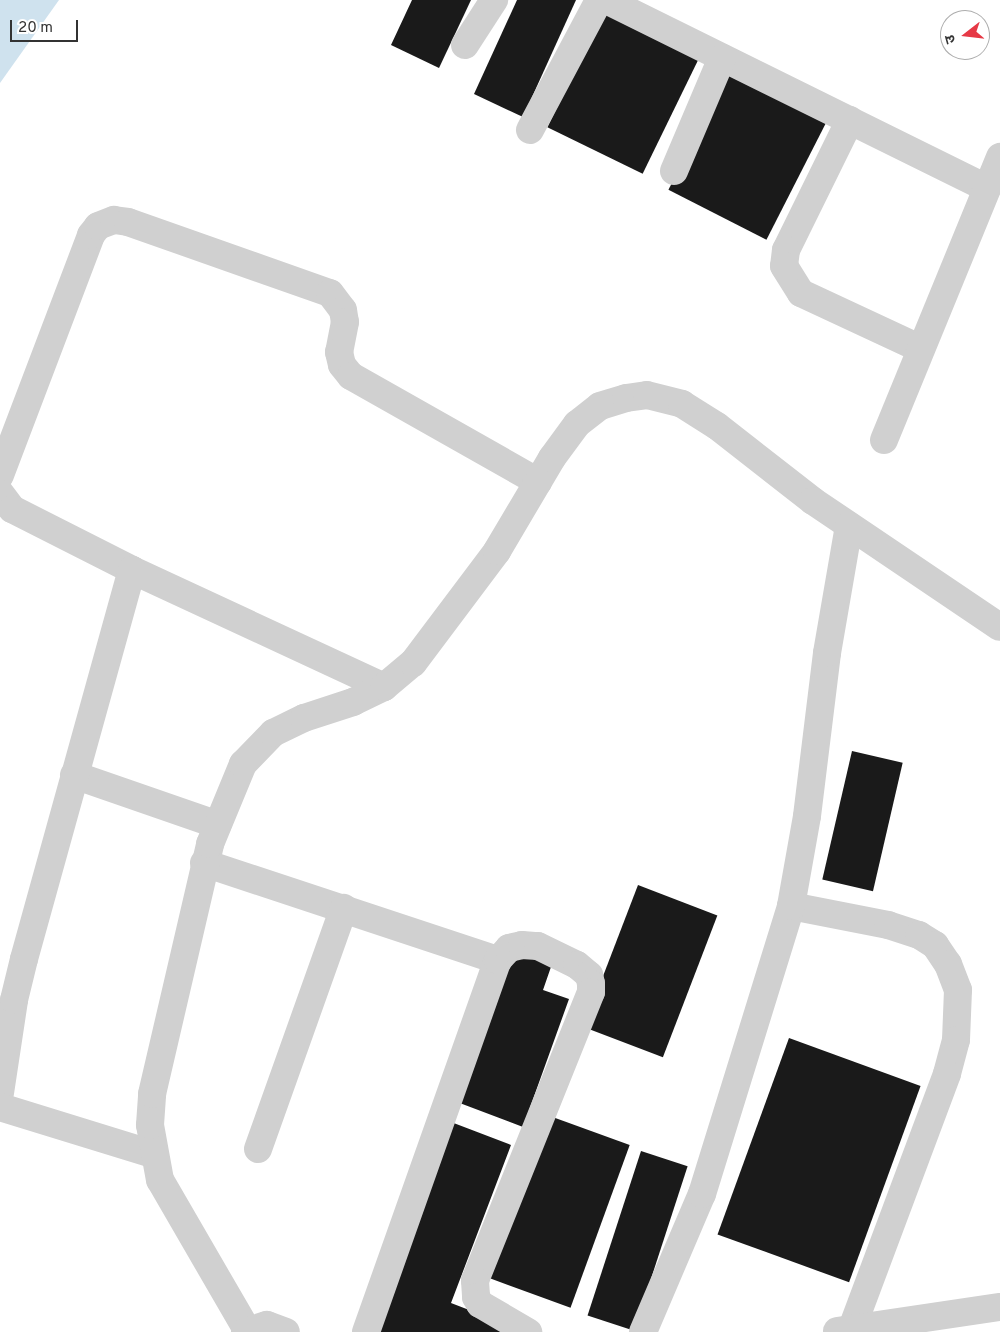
<!DOCTYPE html>
<meta charset="utf-8">
<style>
body{margin:0}
#map{position:relative;width:1000px;height:1332px;overflow:hidden;background:#fff;font-family:Overpass,"Noto Sans Devanagari",sans-serif}
div>[style]{position:absolute}
.water>*{inset:0;background:#cfe2ee}
.building>*{inset:0;background:#1a1a1a;transform-origin:0 0}
.minor>*{height:28px;margin:-14px;padding:0 14px;transform-origin:14px;border-radius:14px;background:#d0d0d0}
span{translate:-50% -50%;white-space:nowrap;text-align:center;line-height:1.15;-webkit-text-stroke:5px #fff;paint-order:stroke}
.north{position:absolute;left:940px;top:10px;width:50px;height:50px;box-sizing:border-box;background:#fff;border:1px solid #adadad;border-radius:50%;rotate:254deg;font-size:14px;font-weight:700;line-height:20px;text-align:center;color:#333}
.north::after{content:'';display:block;margin:auto;width:18px;height:22px;background:#e63946;clip-path:polygon(50% 0,100% 100%,50% 72%,0 100%)}
.scale{position:absolute;left:10px;top:20px;width:68px;height:22px;box-sizing:border-box;border:2px solid #333;border-top:0;padding-left:6px;font-size:15px;line-height:18px;white-space:nowrap;color:#333;-webkit-text-stroke:4px #fff;paint-order:stroke}
</style>
<div id="map">
<div class="water">
<div style="clip-path:polygon(0 0,59px 0,0 83px)"></div>
</div>
<div class="building">
<div style="clip-path:polygon(412px 0,471px 0,439px 68px,391px 45px)"></div>
<div style="clip-path:polygon(517px 0,576px 0,523px 117px,474px 94px)"></div>
<div style="left:607px;top:5px;width:106px;height:136px;rotate:26deg"></div>
<div style="left:732px;top:65px;width:110px;height:140px;rotate:27deg"></div>
<div style="left:852px;top:751px;width:52px;height:132px;rotate:13deg"></div>
<div style="left:638px;top:885px;width:85px;height:152px;rotate:21deg"></div>
<div style="clip-path:polygon(512px 949px,552px 964px,543px 990px,569px 999px,523px 1127px,457px 1102px)"></div>
<div style="left:789px;top:1038px;width:140px;height:209px;rotate:20deg"></div>
<div style="left:547px;top:1115px;width:88px;height:173px;rotate:20deg"></div>
<div style="clip-path:polygon(451px 1122px,511px 1145px,451px 1303px,513px 1327px,511px 1332px,372px 1332px)"></div>
<div style="left:641px;top:1151px;width:49px;height:173px;rotate:18deg"></div>
</div>
<div class="minor">
<div style="left:606px;top:0;width:425px;rotate:26.3deg"></div>
<div style="left:465px;top:45px;width:54px;rotate:-57.2deg"></div>
<div style="left:850px;top:120px;width:145px;rotate:116.2deg"></div>
<div style="left:786px;top:250px;width:16px;rotate:97deg"></div>
<div style="left:784px;top:266px;width:32px;rotate:58deg"></div>
<div style="left:801px;top:293px;width:132px;rotate:25deg"></div>
<div style="left:530px;top:130px;width:147px;rotate:-62deg"></div>
<div style="left:674px;top:171px;width:123px;rotate:-67deg"></div>
<div style="left:884px;top:440px;width:306px;rotate:-67.7deg"></div>
<div style="left:0;top:475px;width:257px;rotate:-69.2deg"></div>
<div style="left:91px;top:235px;width:11px;rotate:-52deg"></div>
<div style="left:98px;top:226px;width:17px;rotate:-21deg"></div>
<div style="left:114px;top:220px;width:14px;rotate:8deg"></div>
<div style="left:128px;top:222px;width:214px;rotate:19.4deg"></div>
<div style="left:330px;top:293px;width:21px;rotate:53deg"></div>
<div style="left:343px;top:310px;width:12px;rotate:81deg"></div>
<div style="left:345px;top:322px;width:31px;rotate:101deg"></div>
<div style="left:339px;top:352px;width:13px;rotate:77deg"></div>
<div style="left:342px;top:365px;width:14px;rotate:51deg"></div>
<div style="left:351px;top:376px;width:215px;rotate:29.5deg"></div>
<div style="left:0;top:493px;width:20px;rotate:53deg"></div>
<div style="left:12px;top:509px;width:135px;rotate:26.9deg"></div>
<div style="left:132px;top:570px;width:278px;rotate:24.9deg"></div>
<div style="left:74px;top:775px;width:152px;rotate:19.1deg"></div>
<div style="left:204px;top:863px;width:310px;rotate:18.3deg"></div>
<div style="left:791px;top:906px;width:99px;rotate:11.1deg"></div>
<div style="left:888px;top:925px;width:33px;rotate:18deg"></div>
<div style="left:919px;top:935px;width:19px;rotate:32deg"></div>
<div style="left:935px;top:945px;width:23px;rotate:56deg"></div>
<div style="left:948px;top:964px;width:28px;rotate:69deg"></div>
<div style="left:958px;top:990px;width:50px;rotate:92.3deg"></div>
<div style="left:956px;top:1040px;width:35px;rotate:105deg"></div>
<div style="left:947px;top:1074px;width:271px;rotate:110.5deg"></div>
<div style="left:0;top:1093px;width:94px;rotate:-81.4deg"></div>
<div style="left:14px;top:1000px;width:42px;rotate:-76.3deg"></div>
<div style="left:24px;top:959px;width:404px;rotate:-74.5deg"></div>
<div style="left:0;top:1107px;width:160px;rotate:17.1deg"></div>
<div style="left:258px;top:1149px;width:256px;rotate:-70.4deg"></div>
<div style="left:247px;top:1330px;width:173px;rotate:-120.1deg"></div>
<div style="left:160px;top:1180px;width:56px;rotate:-100.3deg"></div>
<div style="left:150px;top:1125px;width:31px;rotate:-86deg"></div>
<div style="left:152px;top:1094px;width:257px;rotate:-76.9deg"></div>
<div style="left:210px;top:844px;width:87px;rotate:-67.6deg"></div>
<div style="left:243px;top:764px;width:43px;rotate:-45.9deg"></div>
<div style="left:273px;top:733px;width:34px;rotate:-26deg"></div>
<div style="left:304px;top:718px;width:52px;rotate:-18.1deg"></div>
<div style="left:353px;top:702px;width:34px;rotate:-26deg"></div>
<div style="left:384px;top:687px;width:38px;rotate:-40deg"></div>
<div style="left:413px;top:663px;width:140px;rotate:-53.1deg"></div>
<div style="left:497px;top:551px;width:108px;rotate:-59.4deg"></div>
<div style="left:552px;top:458px;width:42px;rotate:-53.7deg"></div>
<div style="left:577px;top:424px;width:29px;rotate:-38deg"></div>
<div style="left:600px;top:406px;width:27px;rotate:-17deg"></div>
<div style="left:626px;top:398px;width:21px;rotate:-8deg"></div>
<div style="left:647px;top:395px;width:36px;rotate:14deg"></div>
<div style="left:682px;top:404px;width:41px;rotate:32.2deg"></div>
<div style="left:717px;top:426px;width:122px;rotate:38deg"></div>
<div style="left:813px;top:501px;width:225px;rotate:34deg"></div>
<div style="left:837px;top:1331px;width:165px;rotate:-8.4deg"></div>
<div style="left:245px;top:1332px;width:23px;rotate:-18deg"></div>
<div style="left:267px;top:1325px;width:20px;rotate:20deg"></div>
<div style="left:366px;top:1332px;width:395px;rotate:-70.5deg"></div>
<div style="left:498px;top:960px;width:16px;rotate:-47deg"></div>
<div style="left:509px;top:948px;width:13px;rotate:-13deg"></div>
<div style="left:522px;top:945px;width:16px;rotate:4deg"></div>
<div style="left:538px;top:946px;width:43px;rotate:26deg"></div>
<div style="left:577px;top:965px;width:16px;rotate:40deg"></div>
<div style="left:589px;top:975px;width:9px;rotate:77deg"></div>
<div style="left:591px;top:984px;width:8px;rotate:90deg"></div>
<div style="left:591px;top:992px;width:311px;rotate:111.9deg"></div>
<div style="left:475px;top:1281px;width:16px;rotate:86deg"></div>
<div style="left:476px;top:1297px;width:8px;rotate:60deg"></div>
<div style="left:480px;top:1304px;width:56px;rotate:30.3deg"></div>
<div style="left:643px;top:1332px;width:150px;rotate:-66.9deg"></div>
<div style="left:702px;top:1194px;width:301px;rotate:-72.8deg"></div>
<div style="left:791px;top:906px;width:91px;rotate:-79.9deg"></div>
<div style="left:807px;top:816px;width:164px;rotate:-83deg"></div>
<div style="left:827px;top:653px;width:129px;rotate:-80.2deg"></div>
</div>
<div class="north">उ</div>
<div class="scale">20 m</div>
</div>
